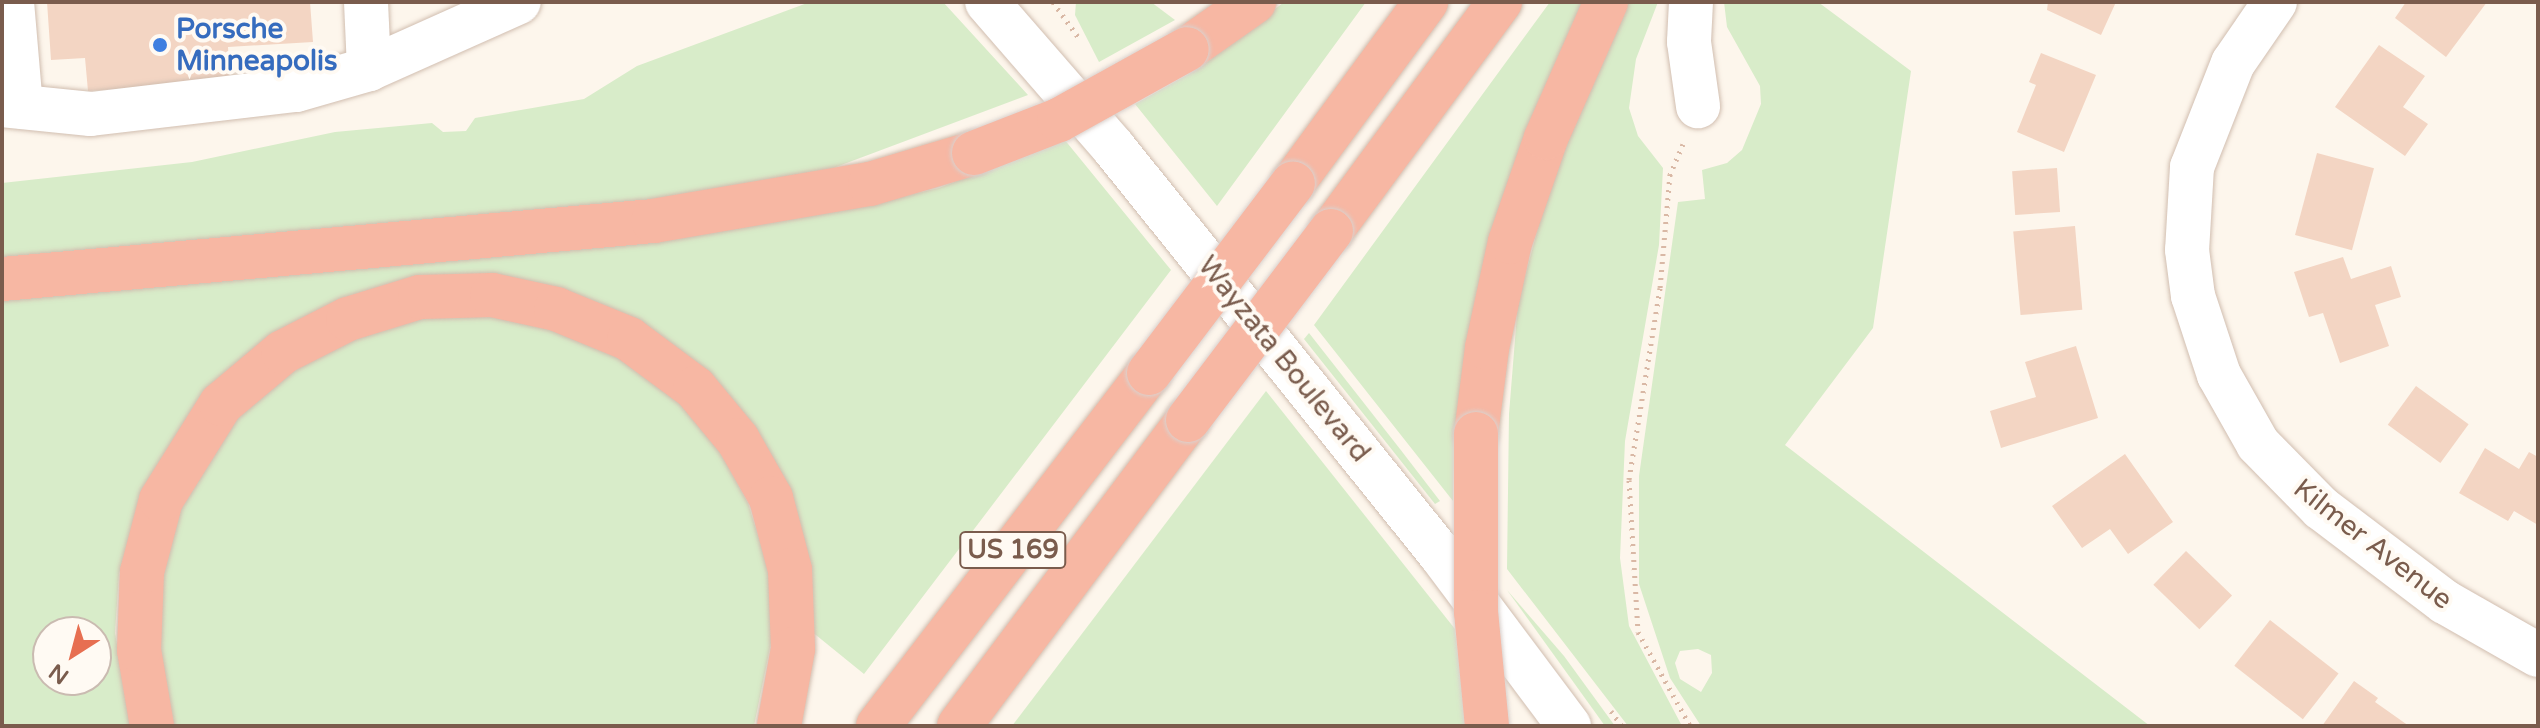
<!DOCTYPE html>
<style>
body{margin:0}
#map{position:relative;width:2540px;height:728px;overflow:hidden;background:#fdf6ec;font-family:"Varela Round",sans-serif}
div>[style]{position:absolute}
.green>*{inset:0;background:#d8ecc9}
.building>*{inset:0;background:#f3d5c3;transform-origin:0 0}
.path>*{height:5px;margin-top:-2.5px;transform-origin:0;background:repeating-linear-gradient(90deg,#d9b8a5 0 2px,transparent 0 8px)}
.roads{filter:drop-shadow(0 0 2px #d1beb0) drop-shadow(0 0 2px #d1beb0)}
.minor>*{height:44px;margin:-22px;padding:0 22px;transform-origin:22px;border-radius:22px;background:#fff}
.highway>*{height:44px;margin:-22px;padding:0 22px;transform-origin:22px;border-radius:22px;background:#f7b7a3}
.bridges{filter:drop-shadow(0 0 2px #dad1cd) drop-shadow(0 0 2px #dad1cd)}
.highway-bridge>*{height:44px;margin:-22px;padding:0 22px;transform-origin:22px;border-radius:22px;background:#f7b7a3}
.dots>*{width:22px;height:22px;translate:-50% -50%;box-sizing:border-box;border:4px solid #fffaf3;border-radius:50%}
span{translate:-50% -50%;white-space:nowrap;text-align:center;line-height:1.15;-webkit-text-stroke:8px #fffaf3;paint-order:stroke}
.shield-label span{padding:2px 6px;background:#fffaf3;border:2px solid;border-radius:6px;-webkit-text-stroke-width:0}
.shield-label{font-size:26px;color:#7a5c4d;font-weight:700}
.shop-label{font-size:28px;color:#366cbe;font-weight:700}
.left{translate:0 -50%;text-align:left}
.street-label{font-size:28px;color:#7a5c4d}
.frame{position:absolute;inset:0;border:4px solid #7a5c4d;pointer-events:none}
.north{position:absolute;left:32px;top:616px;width:80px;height:80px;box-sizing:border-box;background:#fffaf3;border:2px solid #cabbb1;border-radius:50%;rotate:216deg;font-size:22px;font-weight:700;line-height:32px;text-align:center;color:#7a5c4d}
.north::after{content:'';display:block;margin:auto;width:28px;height:36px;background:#e76f51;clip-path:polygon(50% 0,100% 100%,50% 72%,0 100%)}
</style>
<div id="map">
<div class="green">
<div style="clip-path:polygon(810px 2px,943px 2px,1028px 95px,820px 173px,680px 197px,2px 261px,2px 183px,192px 162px,335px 132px,432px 123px,443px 132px,466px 131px,475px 118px,584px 99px,637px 66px)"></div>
<div style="clip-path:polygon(1076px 2px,1151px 2px,1175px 20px,1099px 62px,1075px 15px)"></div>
<div style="clip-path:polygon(1284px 2px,1366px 2px,1217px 206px,1135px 104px,1201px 67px)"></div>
<div style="clip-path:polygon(1550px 2px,1588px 2px,1454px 463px,1453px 501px,1314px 325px)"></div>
<div style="clip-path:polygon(1625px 2px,1658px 2px,1636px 59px,1629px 108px,1638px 136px,1663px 168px,1659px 245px,1625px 441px,1620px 558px,1629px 626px,1682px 726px,1628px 726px,1507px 569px,1509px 414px,1518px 302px,1550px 184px)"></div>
<div style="clip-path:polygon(evenodd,1724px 2px,1818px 2px,1911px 71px,1873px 328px,1785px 445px,2150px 726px,1701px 726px,1670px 678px,1639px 584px,1639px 476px,1678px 202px,1705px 199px,1702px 170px,1727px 163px,1742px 150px,1761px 104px,1760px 86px,1727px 27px,1724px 2px,1698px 649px,1711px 655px,1712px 673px,1701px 692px,1680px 679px,1675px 663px,1680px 651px,1698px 649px)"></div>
<div style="clip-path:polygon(evenodd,1064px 139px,1171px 270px,864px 674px,811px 631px,753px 429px,471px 278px,194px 408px,140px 498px,119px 574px,115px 633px,131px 726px,2px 726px,2px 295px,857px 207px,939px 188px,1064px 139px,48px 632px,96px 632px,96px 680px,48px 680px,48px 632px)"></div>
<div style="clip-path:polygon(456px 313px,515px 318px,603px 345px,675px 396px,720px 452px,748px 503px,769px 571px,772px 638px,754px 726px,172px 726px,160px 684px,157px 578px,193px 473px,262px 387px,373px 327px)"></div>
<div style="clip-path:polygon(1309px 333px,1400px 449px,1440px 501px,1435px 504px,1304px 339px)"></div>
<div style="clip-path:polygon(1266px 391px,1455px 629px,1466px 726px,1012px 726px)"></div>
<div style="clip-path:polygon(1507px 590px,1564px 656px,1615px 726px,1605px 726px)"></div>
</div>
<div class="building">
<div style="clip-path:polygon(47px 2px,310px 2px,313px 42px,228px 47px,230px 81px,88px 91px,85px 58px,51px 60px)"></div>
<div style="clip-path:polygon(2048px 2px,2116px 2px,2101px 35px,2047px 10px)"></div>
<div style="clip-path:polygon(2406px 2px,2487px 2px,2446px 57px,2395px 18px)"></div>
<div style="clip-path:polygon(2379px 45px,2425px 76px,2403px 107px,2428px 124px,2405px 156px,2335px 107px)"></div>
<div style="clip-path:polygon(2041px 53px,2096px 75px,2064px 152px,2017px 132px,2036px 85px,2029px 82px)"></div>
<div style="left:2317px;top:153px;width:59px;height:85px;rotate:15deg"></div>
<div style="left:2057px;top:168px;width:44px;height:45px;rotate:86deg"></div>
<div style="left:2075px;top:226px;width:84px;height:62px;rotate:85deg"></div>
<div style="clip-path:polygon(2343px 257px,2351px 279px,2391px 266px,2401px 297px,2375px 305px,2389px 346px,2340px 363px,2323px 313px,2309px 317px,2294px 272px)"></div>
<div style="clip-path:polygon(2076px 346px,2098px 418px,2001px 448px,1990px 411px,2036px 397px,2025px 362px)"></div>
<div style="left:2416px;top:386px;width:65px;height:48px;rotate:36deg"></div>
<div style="clip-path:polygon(2485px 448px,2519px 469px,2529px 452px,2538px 457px,2538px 525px,2514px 511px,2508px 521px,2459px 493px)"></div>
<div style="clip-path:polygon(2125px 454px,2173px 522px,2128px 554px,2110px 529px,2082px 548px,2052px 506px)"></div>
<div style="left:2186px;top:551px;width:64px;height:47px;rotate:44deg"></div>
<div style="left:2270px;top:620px;width:87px;height:58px;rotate:38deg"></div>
<div style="clip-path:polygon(2354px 681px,2378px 698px,2375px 702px,2409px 726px,2322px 726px)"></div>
</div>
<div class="path">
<div style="left:1053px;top:2px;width:44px;rotate:54.2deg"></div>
<div style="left:1683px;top:144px;width:33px;rotate:113deg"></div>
<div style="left:1670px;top:174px;width:114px;rotate:95deg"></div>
<div style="left:1660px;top:288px;width:194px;rotate:99.2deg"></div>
<div style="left:1629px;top:480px;width:152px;rotate:86.6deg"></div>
<div style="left:1638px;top:632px;width:107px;rotate:61deg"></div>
<div style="left:1611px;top:711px;width:19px;rotate:54deg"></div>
</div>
<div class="roads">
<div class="minor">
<div style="left:12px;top:2px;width:105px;rotate:85.1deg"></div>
<div style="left:366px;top:2px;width:67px;rotate:87.4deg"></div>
<div style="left:987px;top:2px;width:192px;rotate:49deg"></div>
<div style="left:1113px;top:147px;width:523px;rotate:51.2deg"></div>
<div style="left:1441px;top:555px;width:214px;rotate:53.2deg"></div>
<div style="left:1691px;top:2px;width:40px;rotate:92.9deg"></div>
<div style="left:1689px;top:42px;width:65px;rotate:82deg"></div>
<div style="left:2275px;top:2px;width:74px;rotate:124.5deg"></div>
<div style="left:2233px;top:63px;width:112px;rotate:111.5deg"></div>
<div style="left:2192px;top:167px;width:83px;rotate:93.4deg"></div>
<div style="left:2187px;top:250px;width:46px;rotate:82.6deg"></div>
<div style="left:2193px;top:296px;width:83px;rotate:71.8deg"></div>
<div style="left:2219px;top:375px;width:79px;rotate:60.5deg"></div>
<div style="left:2258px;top:444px;width:90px;rotate:45.5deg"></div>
<div style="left:2321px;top:508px;width:156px;rotate:37.2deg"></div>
<div style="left:2445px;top:602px;width:107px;rotate:29.7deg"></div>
<div style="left:2px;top:105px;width:89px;rotate:5.8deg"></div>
<div style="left:91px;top:114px;width:206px;rotate:-6.7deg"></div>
<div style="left:296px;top:90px;width:76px;rotate:-16deg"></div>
<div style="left:369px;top:69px;width:164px;rotate:-24.1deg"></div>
</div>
<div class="highway">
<div style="left:1187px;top:49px;width:82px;rotate:-35deg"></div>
<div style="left:1293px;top:183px;width:225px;rotate:-53.7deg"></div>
<div style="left:1331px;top:231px;width:285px;rotate:-53.6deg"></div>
<div style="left:2px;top:279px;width:654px;rotate:-5.09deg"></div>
<div style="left:653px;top:221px;width:220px;rotate:-9.7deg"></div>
<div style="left:870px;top:184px;width:109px;rotate:-16.6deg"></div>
<div style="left:1476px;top:434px;width:87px;rotate:-82.7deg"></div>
<div style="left:1487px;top:348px;width:108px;rotate:-77.8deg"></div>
<div style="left:1510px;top:242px;width:110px;rotate:-70.9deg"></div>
<div style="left:1546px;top:138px;width:149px;rotate:-66.2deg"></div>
<div style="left:152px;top:726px;width:77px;rotate:-99.7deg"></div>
<div style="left:139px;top:650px;width:78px;rotate:-87.8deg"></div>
<div style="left:142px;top:572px;width:74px;rotate:-75.2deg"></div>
<div style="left:161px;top:500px;width:113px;rotate:-58deg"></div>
<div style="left:221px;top:404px;width:81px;rotate:-40deg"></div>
<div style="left:283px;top:352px;width:73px;rotate:-26.9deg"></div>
<div style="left:348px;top:319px;width:75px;rotate:-17deg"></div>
<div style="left:420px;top:297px;width:72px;rotate:-1.6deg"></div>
<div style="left:492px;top:295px;width:66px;rotate:12.3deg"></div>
<div style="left:556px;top:309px;width:79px;rotate:22.3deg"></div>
<div style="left:629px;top:339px;width:82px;rotate:36.6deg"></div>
<div style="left:695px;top:388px;width:67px;rotate:50.4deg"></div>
<div style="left:738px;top:440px;width:67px;rotate:60.4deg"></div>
<div style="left:771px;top:498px;width:74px;rotate:75.2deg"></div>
<div style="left:790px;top:570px;width:79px;rotate:87.8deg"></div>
<div style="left:793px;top:649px;width:78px;rotate:100.3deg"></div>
<div style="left:878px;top:726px;width:445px;rotate:-52.5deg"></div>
<div style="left:959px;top:726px;width:382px;rotate:-53.2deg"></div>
</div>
</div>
<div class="bridges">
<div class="highway-bridge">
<div style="left:974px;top:153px;width:91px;rotate:-21.2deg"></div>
<div style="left:1059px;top:120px;width:146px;rotate:-29deg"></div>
<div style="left:1149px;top:373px;width:238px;rotate:-52.8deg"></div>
<div style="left:1188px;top:420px;width:237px;rotate:-52.9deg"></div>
<div style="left:1476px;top:434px;width:178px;rotate:90deg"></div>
<div style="left:1476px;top:612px;width:115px;rotate:84.5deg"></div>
</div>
</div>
<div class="dots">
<div style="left:160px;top:45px;background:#3f7fe0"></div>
</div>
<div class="shield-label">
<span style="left:1013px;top:550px">US 169</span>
</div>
<div class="shop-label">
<span class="left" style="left:176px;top:45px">Porsche<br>Minneapolis</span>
</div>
<div class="street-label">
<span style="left:1284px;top:359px;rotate:51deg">Wayzata Boulevard</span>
<span style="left:2373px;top:544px;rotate:38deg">Kilmer Avenue</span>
</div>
<div class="frame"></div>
<div class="north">N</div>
</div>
